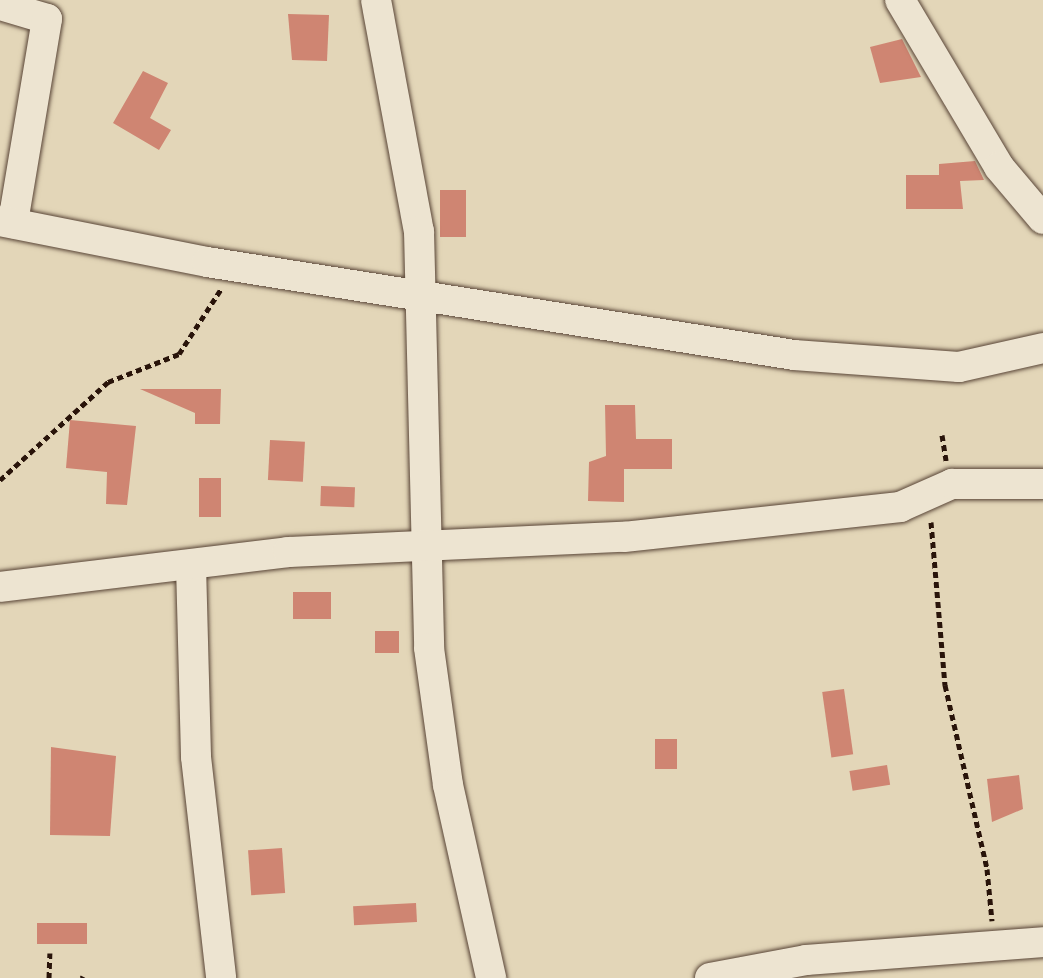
<!DOCTYPE html>
<style>
body{margin:0}
#map{position:relative;width:1043px;height:978px;overflow:hidden;background:#e3d6b8;font-family:Alegreya,serif}
div>[style]{position:absolute}
.building>*{inset:0;background:#cf8572;transform-origin:0 0}
.path>*{height:5px;margin-top:-2.5px;transform-origin:0;background:repeating-linear-gradient(90deg,#29140a 0 6px,transparent 0 10px)}
.roads{filter:drop-shadow(0 0 2px #584436) drop-shadow(0 0 2px #584436)}
.minor>*{height:30px;margin:-15px;padding:0 15px;transform-origin:15px;border-radius:15px;background:#ede4d1}
span{translate:-50% -50%;white-space:nowrap;text-align:center;line-height:1.15;-webkit-text-stroke:8px #ede4d1;paint-order:stroke}
</style>
<div id="map">
<div class="building">
<div style="clip-path:polygon(288px 14px,329px 15px,327px 61px,292px 60px)"></div>
<div style="clip-path:polygon(902px 39px,921px 77px,880px 83px,870px 47px)"></div>
<div style="clip-path:polygon(143px 71px,168px 83px,150px 118px,171px 130px,159px 150px,113px 123px)"></div>
<div style="clip-path:polygon(975px 161px,984px 180px,960px 181px,963px 209px,906px 209px,906px 175px,939px 175px,939px 164px)"></div>
<div style="left:440px;top:190px;width:26px;height:47px"></div>
<div style="clip-path:polygon(140px 389px,221px 389px,220px 424px,195px 424px,195px 413px)"></div>
<div style="clip-path:polygon(605px 405px,635px 405px,636px 439px,672px 439px,672px 469px,624px 469px,624px 502px,588px 501px,589px 462px,606px 456px)"></div>
<div style="clip-path:polygon(70px 420px,136px 426px,127px 505px,106px 504px,107px 472px,66px 468px)"></div>
<div style="left:270px;top:440px;width:35px;height:40px;rotate:3deg"></div>
<div style="left:199px;top:478px;width:22px;height:39px"></div>
<div style="left:321px;top:486px;width:34px;height:20px;rotate:2deg"></div>
<div style="left:331px;top:592px;width:27px;height:38px;rotate:90deg"></div>
<div style="left:375px;top:631px;width:24px;height:22px"></div>
<div style="left:844px;top:689px;width:66px;height:22px;rotate:82deg"></div>
<div style="left:655px;top:739px;width:22px;height:30px"></div>
<div style="clip-path:polygon(51px 747px,116px 756px,110px 836px,50px 835px)"></div>
<div style="left:887px;top:765px;width:20px;height:38px;rotate:81deg"></div>
<div style="clip-path:polygon(1019px 775px,1023px 809px,992px 822px,987px 779px)"></div>
<div style="left:282px;top:848px;width:45px;height:34px;rotate:86deg"></div>
<div style="left:416px;top:903px;width:19px;height:63px;rotate:87deg"></div>
<div style="left:87px;top:923px;width:21px;height:50px;rotate:90deg"></div>
</div>
<div class="path">
<div style="left:942px;top:435px;width:26px;rotate:81deg"></div>
<div style="left:0;top:480px;width:146px;rotate:-42.2deg"></div>
<div style="left:108px;top:382px;width:76px;rotate:-21.5deg"></div>
<div style="left:179px;top:354px;width:77px;rotate:-57.1deg"></div>
<div style="left:931px;top:522px;width:164px;rotate:85.1deg"></div>
<div style="left:945px;top:685px;width:189px;rotate:77.1deg"></div>
<div style="left:987px;top:869px;width:52px;rotate:84.5deg"></div>
<div style="left:49px;top:978px;width:25px;rotate:-88deg"></div>
<div style="left:82px;top:978px;width:2px;rotate:-63deg"></div>
</div>
<div class="roads">
<div class="minor">
<div style="left:376px;top:0;width:235px;rotate:79.5deg"></div>
<div style="left:419px;top:231px;width:417px;rotate:88.6deg"></div>
<div style="left:429px;top:648px;width:138px;rotate:82.1deg"></div>
<div style="left:448px;top:785px;width:198px;rotate:77.4deg"></div>
<div style="left:900px;top:0;width:194px;rotate:59.3deg"></div>
<div style="left:999px;top:167px;width:68px;rotate:49.8deg"></div>
<div style="left:0;top:5px;width:49px;rotate:16.6deg"></div>
<div style="left:47px;top:19px;width:207px;rotate:99.5deg"></div>
<div style="left:0;top:221px;width:211px;rotate:11.2deg"></div>
<div style="left:207px;top:262px;width:594px;rotate:9deg"></div>
<div style="left:794px;top:355px;width:165px;rotate:4.2deg"></div>
<div style="left:959px;top:367px;width:86px;rotate:-12.7deg"></div>
<div style="left:191px;top:565px;width:192px;rotate:88.5deg"></div>
<div style="left:196px;top:757px;width:222px;rotate:83.5deg"></div>
<div style="left:0;top:587px;width:290px;rotate:-6.9deg"></div>
<div style="left:288px;top:552px;width:336px;rotate:-2.6deg"></div>
<div style="left:624px;top:537px;width:278px;rotate:-6.2deg"></div>
<div style="left:900px;top:507px;width:57px;rotate:-23.9deg"></div>
<div style="left:952px;top:484px;width:91px"></div>
<div style="left:710px;top:978px;width:98px;rotate:-10.6deg"></div>
<div style="left:806px;top:960px;width:238px;rotate:-4.3deg"></div>
</div>
</div>
</div>
